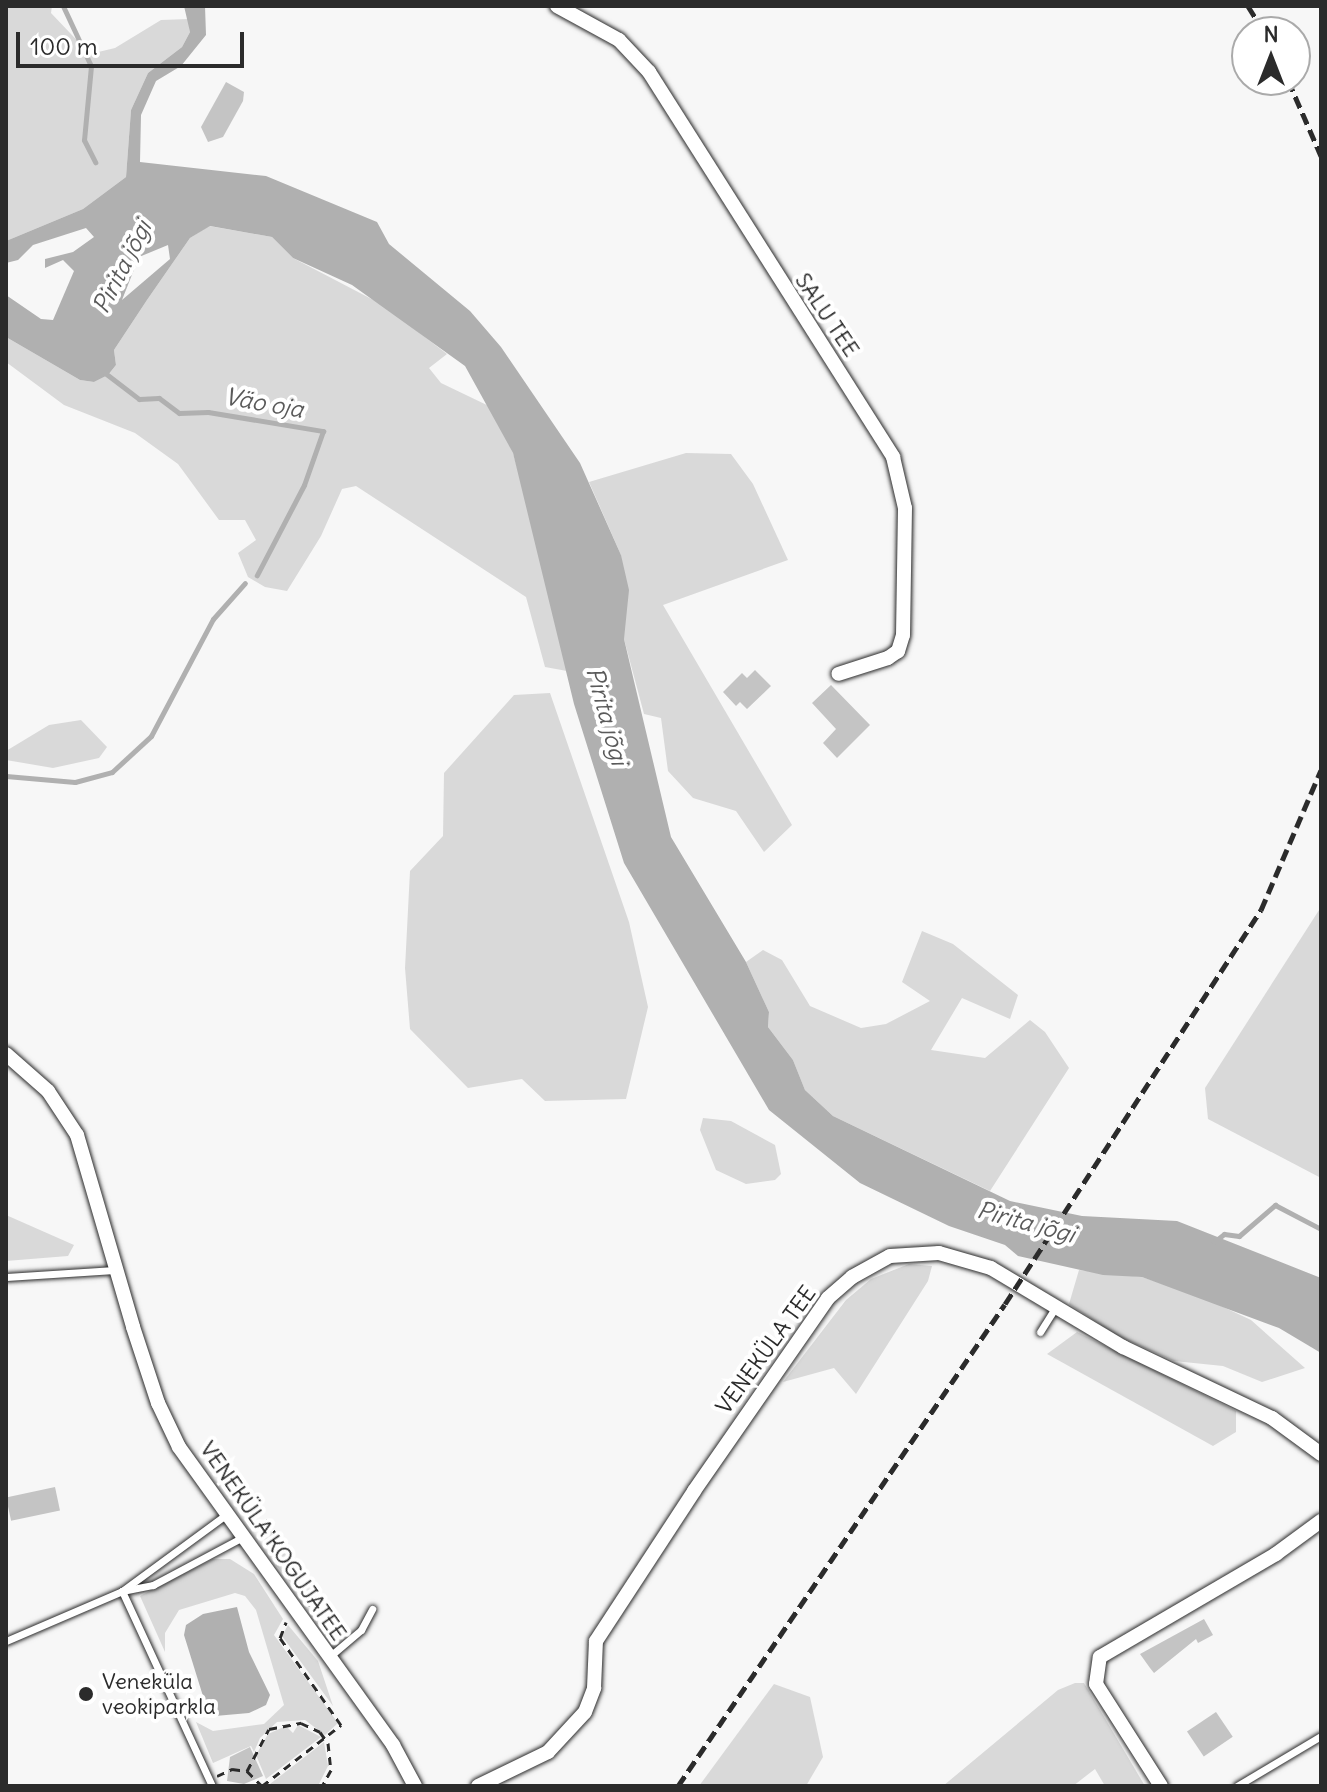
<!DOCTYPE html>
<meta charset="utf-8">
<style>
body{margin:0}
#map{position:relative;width:1327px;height:1792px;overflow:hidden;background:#f7f7f7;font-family:Delius,sans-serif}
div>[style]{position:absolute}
.green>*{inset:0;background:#d9d9d9}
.water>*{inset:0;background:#b0b0b0}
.stream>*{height:5px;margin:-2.5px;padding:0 2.5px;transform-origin:2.5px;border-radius:2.5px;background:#b0b0b0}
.building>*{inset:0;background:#c4c4c4;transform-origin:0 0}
.path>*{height:3px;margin-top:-1.5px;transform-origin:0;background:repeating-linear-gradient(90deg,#2b2b2b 0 8px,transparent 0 14px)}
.roads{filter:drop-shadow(0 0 2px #2b2b2b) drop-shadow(0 0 2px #2b2b2b)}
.service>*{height:7px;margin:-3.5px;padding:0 3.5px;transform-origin:3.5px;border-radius:3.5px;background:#fff}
.minor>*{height:14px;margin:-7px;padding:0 7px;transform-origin:7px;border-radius:7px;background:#fff}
.rail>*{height:5px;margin-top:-2.5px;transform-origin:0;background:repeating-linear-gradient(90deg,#2b2b2b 0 12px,transparent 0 18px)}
.dots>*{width:22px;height:22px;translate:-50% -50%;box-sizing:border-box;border:4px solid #fff;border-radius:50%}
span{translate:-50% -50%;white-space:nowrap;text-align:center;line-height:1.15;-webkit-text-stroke:8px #fff;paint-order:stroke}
.street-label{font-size:22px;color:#2b2b2b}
.poi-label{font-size:22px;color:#2b2b2b}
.left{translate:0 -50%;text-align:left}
.water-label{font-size:24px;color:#5a5a5a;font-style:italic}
.frame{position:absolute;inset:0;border:8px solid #2b2b2b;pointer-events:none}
.north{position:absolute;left:1231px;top:16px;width:80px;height:80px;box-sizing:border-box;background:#fff;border:2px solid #aaa;border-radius:50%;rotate:0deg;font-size:22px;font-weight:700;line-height:32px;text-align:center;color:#2b2b2b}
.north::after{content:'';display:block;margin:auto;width:28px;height:36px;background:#2b2b2b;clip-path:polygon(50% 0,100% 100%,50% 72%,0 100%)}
.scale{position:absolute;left:16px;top:32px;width:228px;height:36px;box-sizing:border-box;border:4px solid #2b2b2b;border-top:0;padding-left:10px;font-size:24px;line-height:28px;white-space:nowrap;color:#2b2b2b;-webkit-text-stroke:6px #fff;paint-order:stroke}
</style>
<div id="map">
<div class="green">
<div style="clip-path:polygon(6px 6px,52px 6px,51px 13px,90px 54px,115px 48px,161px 20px,189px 19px,190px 32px,182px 47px,148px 73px,131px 110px,126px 177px,83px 209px,6px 241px)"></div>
<div style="clip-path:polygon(209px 226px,272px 237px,293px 258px,383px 305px,447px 354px,429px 368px,441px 383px,491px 407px,513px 453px,534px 526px,567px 671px,545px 667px,526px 597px,356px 486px,342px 489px,321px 536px,287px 591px,265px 587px,248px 577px,238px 553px,256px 540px,245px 520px,219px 520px,178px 464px,135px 433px,64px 405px,6px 362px,6px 337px,80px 380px,94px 382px,108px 375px,116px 365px,114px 350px,147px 300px,190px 238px)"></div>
<div style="clip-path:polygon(686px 453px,731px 454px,753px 484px,788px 560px,663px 605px,792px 825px,764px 852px,736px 811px,693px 798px,668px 771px,661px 718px,644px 714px,624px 639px,621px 555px,589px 482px)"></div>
<div style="clip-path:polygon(550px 693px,629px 922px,648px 1007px,626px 1099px,545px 1101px,522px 1079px,468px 1088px,410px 1029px,405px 968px,410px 871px,443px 836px,444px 773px,514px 695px)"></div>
<div style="clip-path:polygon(81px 720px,107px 747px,99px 758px,53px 768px,6px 760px,6px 751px,49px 725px)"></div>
<div style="clip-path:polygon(1321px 907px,1321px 1178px,1208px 1119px,1205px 1088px)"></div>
<div style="clip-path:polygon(922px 931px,953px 944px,1018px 995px,1010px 1019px,962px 998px,931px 1050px,985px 1058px,1030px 1020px,1045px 1032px,1069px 1068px,990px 1191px,833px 1116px,805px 1090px,793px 1060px,768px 1027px,769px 1012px,746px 962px,763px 950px,782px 960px,810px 1006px,861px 1028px,886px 1024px,930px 1001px,902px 982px)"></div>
<div style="clip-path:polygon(703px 1118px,731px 1121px,775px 1145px,781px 1174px,775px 1180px,746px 1184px,716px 1170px,700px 1130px)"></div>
<div style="clip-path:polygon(6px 1215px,74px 1245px,68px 1256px,6px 1261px)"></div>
<div style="clip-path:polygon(909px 1264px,932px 1266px,928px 1281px,856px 1394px,834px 1368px,783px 1382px,846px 1300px,871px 1279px)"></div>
<div style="clip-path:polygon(1079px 1270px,1142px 1277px,1202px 1297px,1251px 1320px,1305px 1368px,1262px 1382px,1223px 1366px,1174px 1361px,1118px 1336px,1069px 1304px)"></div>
<div style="clip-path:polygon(1077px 1332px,1236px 1411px,1236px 1432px,1213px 1446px,1047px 1354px)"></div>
<div style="clip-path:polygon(263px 1520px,314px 1592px,307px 1602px,275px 1564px,257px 1524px)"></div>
<div style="clip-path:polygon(213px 1559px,230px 1559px,254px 1574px,283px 1619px,274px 1635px,338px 1723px,325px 1735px,305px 1720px,277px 1722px,260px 1738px,254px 1752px,251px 1746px,213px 1763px,196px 1722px,213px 1731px,264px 1724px,284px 1705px,256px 1610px,245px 1596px,235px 1593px,179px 1610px,165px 1633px,165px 1652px,140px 1596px)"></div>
<div style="clip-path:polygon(288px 1625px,318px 1661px,333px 1706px,282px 1636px)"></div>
<div style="clip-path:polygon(1075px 1683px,1084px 1683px,1145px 1786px,1105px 1786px,1095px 1769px,1073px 1786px,943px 1786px,1058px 1690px)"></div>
<div style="clip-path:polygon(774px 1684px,810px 1697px,823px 1757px,806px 1786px,699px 1786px)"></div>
<div style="clip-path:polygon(298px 1725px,321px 1737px,266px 1779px,256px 1755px,268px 1734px,286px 1726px,293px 1733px)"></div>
<div style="clip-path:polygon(324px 1742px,328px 1766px,319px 1784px,270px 1784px)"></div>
</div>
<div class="water">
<div style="clip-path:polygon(evenodd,184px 6px,205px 6px,206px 35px,181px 66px,156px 81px,141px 115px,140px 162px,266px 176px,377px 222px,389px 244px,470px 311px,501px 347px,580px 463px,621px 555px,629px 590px,624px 639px,671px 837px,746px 962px,769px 1012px,768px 1027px,793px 1060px,805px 1090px,833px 1116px,1010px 1201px,1082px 1216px,1177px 1221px,1321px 1278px,1321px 1353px,1279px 1328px,1142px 1277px,1103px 1275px,1018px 1256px,1005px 1245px,949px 1226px,860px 1183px,769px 1110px,624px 863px,574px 704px,513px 453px,465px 366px,352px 285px,293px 258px,272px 237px,210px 226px,190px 238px,147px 300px,114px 350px,116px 365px,108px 375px,94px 382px,80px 380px,6px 337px,6px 295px,41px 319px,53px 320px,74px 271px,63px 260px,45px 268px,45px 259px,73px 252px,94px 237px,86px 228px,33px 245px,18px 260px,6px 263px,6px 241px,83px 209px,126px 177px,131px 110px,148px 73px,182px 47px,190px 32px,184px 6px,168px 245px,170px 259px,122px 300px,139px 257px,168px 245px)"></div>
<div style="clip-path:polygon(237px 1607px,249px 1652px,270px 1695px,266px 1705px,249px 1713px,215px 1716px,207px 1709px,184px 1635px,186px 1625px,203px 1614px)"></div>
</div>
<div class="stream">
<div style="left:63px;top:6px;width:66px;rotate:65deg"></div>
<div style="left:91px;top:66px;width:74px;rotate:95.4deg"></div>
<div style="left:84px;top:140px;width:25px;rotate:63deg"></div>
<div style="left:105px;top:373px;width:43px;rotate:37.4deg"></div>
<div style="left:139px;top:399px;width:20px;rotate:-3deg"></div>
<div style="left:159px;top:398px;width:25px;rotate:37deg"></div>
<div style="left:179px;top:413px;width:29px;rotate:-2deg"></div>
<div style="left:208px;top:412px;width:117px;rotate:9.4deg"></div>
<div style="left:323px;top:431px;width:57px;rotate:109.4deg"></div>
<div style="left:304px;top:485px;width:102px;rotate:117.6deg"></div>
<div style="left:6px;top:776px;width:69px;rotate:5deg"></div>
<div style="left:75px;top:782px;width:38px;rotate:-15deg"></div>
<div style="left:112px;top:772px;width:53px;rotate:-42.7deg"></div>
<div style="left:151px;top:736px;width:132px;rotate:-62.1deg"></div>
<div style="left:213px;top:619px;width:48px;rotate:-48.4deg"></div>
<div style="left:1214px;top:1242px;width:13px;rotate:-39deg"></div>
<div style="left:1224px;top:1234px;width:15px;rotate:8deg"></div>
<div style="left:1239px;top:1236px;width:48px;rotate:-40.7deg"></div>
<div style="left:1275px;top:1205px;width:52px;rotate:27.6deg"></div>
</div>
<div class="building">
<div style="clip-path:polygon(226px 82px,244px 92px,243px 101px,223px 137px,208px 142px,201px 127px)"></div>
<div style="clip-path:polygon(755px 670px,771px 686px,747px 709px,740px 702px,736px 706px,723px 692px,742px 673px,747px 678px)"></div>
<div style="clip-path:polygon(831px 685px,870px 725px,837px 758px,823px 743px,836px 729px,812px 703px)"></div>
<div style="left:55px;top:1487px;width:24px;height:50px;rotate:78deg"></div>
<div style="clip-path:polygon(1204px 1619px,1213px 1635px,1198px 1643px,1196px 1639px,1154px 1673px,1150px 1668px,1140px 1654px)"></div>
<div style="left:1216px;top:1712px;width:30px;height:35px;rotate:56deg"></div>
<div style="clip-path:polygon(250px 1747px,263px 1776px,244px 1784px,227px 1781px,230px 1757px)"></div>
</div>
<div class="path">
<div style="left:257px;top:1508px;width:109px;rotate:54deg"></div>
<div style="left:321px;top:1596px;width:16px;rotate:145deg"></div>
<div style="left:321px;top:1596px;width:40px;rotate:53deg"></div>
<div style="left:247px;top:1771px;width:47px;rotate:-62.4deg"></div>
<div style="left:269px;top:1729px;width:33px;rotate:-11deg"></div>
<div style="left:301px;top:1723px;width:21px;rotate:25deg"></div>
<div style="left:320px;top:1732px;width:14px;rotate:54deg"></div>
<div style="left:328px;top:1743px;width:27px;rotate:84deg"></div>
<div style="left:331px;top:1770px;width:18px;rotate:119deg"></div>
<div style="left:217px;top:1776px;width:17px;rotate:-25deg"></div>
<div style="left:232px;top:1769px;width:15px;rotate:8deg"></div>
<div style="left:247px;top:1771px;width:21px;rotate:45deg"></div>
<div style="left:262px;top:1786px;width:100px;rotate:-37.7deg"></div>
<div style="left:341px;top:1725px;width:106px;rotate:-125deg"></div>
<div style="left:280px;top:1638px;width:17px;rotate:-69deg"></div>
</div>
<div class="roads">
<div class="service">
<div style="left:6px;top:1277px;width:109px;rotate:-3.7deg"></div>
<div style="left:1040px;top:1332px;width:28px;rotate:-58deg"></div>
<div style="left:122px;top:1591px;width:215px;rotate:65.2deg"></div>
<div style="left:122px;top:1591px;width:127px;rotate:-36.3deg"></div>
<div style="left:6px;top:1641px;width:126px;rotate:-23.3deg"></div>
<div style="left:122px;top:1591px;width:32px;rotate:-11deg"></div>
<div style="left:153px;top:1585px;width:100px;rotate:-28.1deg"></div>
<div style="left:329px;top:1657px;width:42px;rotate:-40.2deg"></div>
<div style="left:361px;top:1630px;width:24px;rotate:-62deg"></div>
<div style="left:1237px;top:1786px;width:98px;rotate:-30.8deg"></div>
</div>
<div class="minor">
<div style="left:557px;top:6px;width:71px;rotate:28.7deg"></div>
<div style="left:619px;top:40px;width:44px;rotate:46.8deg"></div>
<div style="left:649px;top:72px;width:456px;rotate:57.6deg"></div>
<div style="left:893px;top:457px;width:52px;rotate:76.8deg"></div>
<div style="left:905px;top:508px;width:127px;rotate:90.9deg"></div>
<div style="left:903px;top:635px;width:17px;rotate:107deg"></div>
<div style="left:898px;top:651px;width:12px;rotate:145deg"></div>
<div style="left:888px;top:658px;width:52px;rotate:162.3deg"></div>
<div style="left:6px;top:1054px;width:56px;rotate:41.4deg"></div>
<div style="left:48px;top:1091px;width:53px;rotate:56.6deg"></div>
<div style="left:77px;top:1135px;width:200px;rotate:73.7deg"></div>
<div style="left:133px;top:1327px;width:80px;rotate:71.8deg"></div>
<div style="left:158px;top:1403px;width:49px;rotate:64.5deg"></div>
<div style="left:179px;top:1447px;width:367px;rotate:54.3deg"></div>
<div style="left:393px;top:1745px;width:47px;rotate:61.8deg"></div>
<div style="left:478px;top:1786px;width:78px;rotate:-25.9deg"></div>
<div style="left:548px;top:1752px;width:54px;rotate:-47.2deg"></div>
<div style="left:585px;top:1712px;width:26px;rotate:-69deg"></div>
<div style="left:594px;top:1688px;width:47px;rotate:-87.6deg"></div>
<div style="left:596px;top:1641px;width:179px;rotate:-56.8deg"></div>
<div style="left:694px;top:1491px;width:235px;rotate:-55.2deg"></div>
<div style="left:828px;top:1298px;width:32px;rotate:-41deg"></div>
<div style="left:852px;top:1277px;width:43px;rotate:-28.9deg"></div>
<div style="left:890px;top:1256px;width:49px;rotate:-3.5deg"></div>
<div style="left:939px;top:1253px;width:54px;rotate:16.1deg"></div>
<div style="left:991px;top:1268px;width:154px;rotate:30.9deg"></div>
<div style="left:1123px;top:1347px;width:165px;rotate:25.5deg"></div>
<div style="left:1272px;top:1418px;width:61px;rotate:36.3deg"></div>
<div style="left:1161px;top:1786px;width:121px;rotate:-122.5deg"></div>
<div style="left:1096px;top:1684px;width:27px;rotate:-82deg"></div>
<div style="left:1100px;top:1657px;width:204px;rotate:-30.3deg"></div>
<div style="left:1276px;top:1554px;width:56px;rotate:-36.3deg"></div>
</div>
</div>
<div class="rail">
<div style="left:1248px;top:6px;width:31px;rotate:58deg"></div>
<div style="left:1288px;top:80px;width:83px;rotate:66.5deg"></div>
<div style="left:678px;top:1786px;width:582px;rotate:-55.85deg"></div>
<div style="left:1005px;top:1304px;width:470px;rotate:-57deg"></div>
<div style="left:1261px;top:910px;width:152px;rotate:-66.8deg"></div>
</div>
<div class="dots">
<div style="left:86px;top:1694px;background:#2b2b2b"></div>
</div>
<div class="street-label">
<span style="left:827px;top:315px;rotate:56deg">SALU TEE</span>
<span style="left:766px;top:1350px;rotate:-54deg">VENEKÜLA TEE</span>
<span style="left:273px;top:1541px;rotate:55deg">VENEKÜLA KOGUJATEE</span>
</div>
<div class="poi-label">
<span class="left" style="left:102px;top:1694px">Veneküla<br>veokiparkla</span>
</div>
<div class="water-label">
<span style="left:122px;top:267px;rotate:-63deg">Pirita jõgi</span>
<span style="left:264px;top:403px;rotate:10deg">Väo oja</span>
<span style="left:607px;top:716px;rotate:75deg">Pirita jõgi</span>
<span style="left:1026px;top:1222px;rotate:15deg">Pirita jõgi</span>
</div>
<div class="frame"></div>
<div class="north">N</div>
<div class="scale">100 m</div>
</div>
